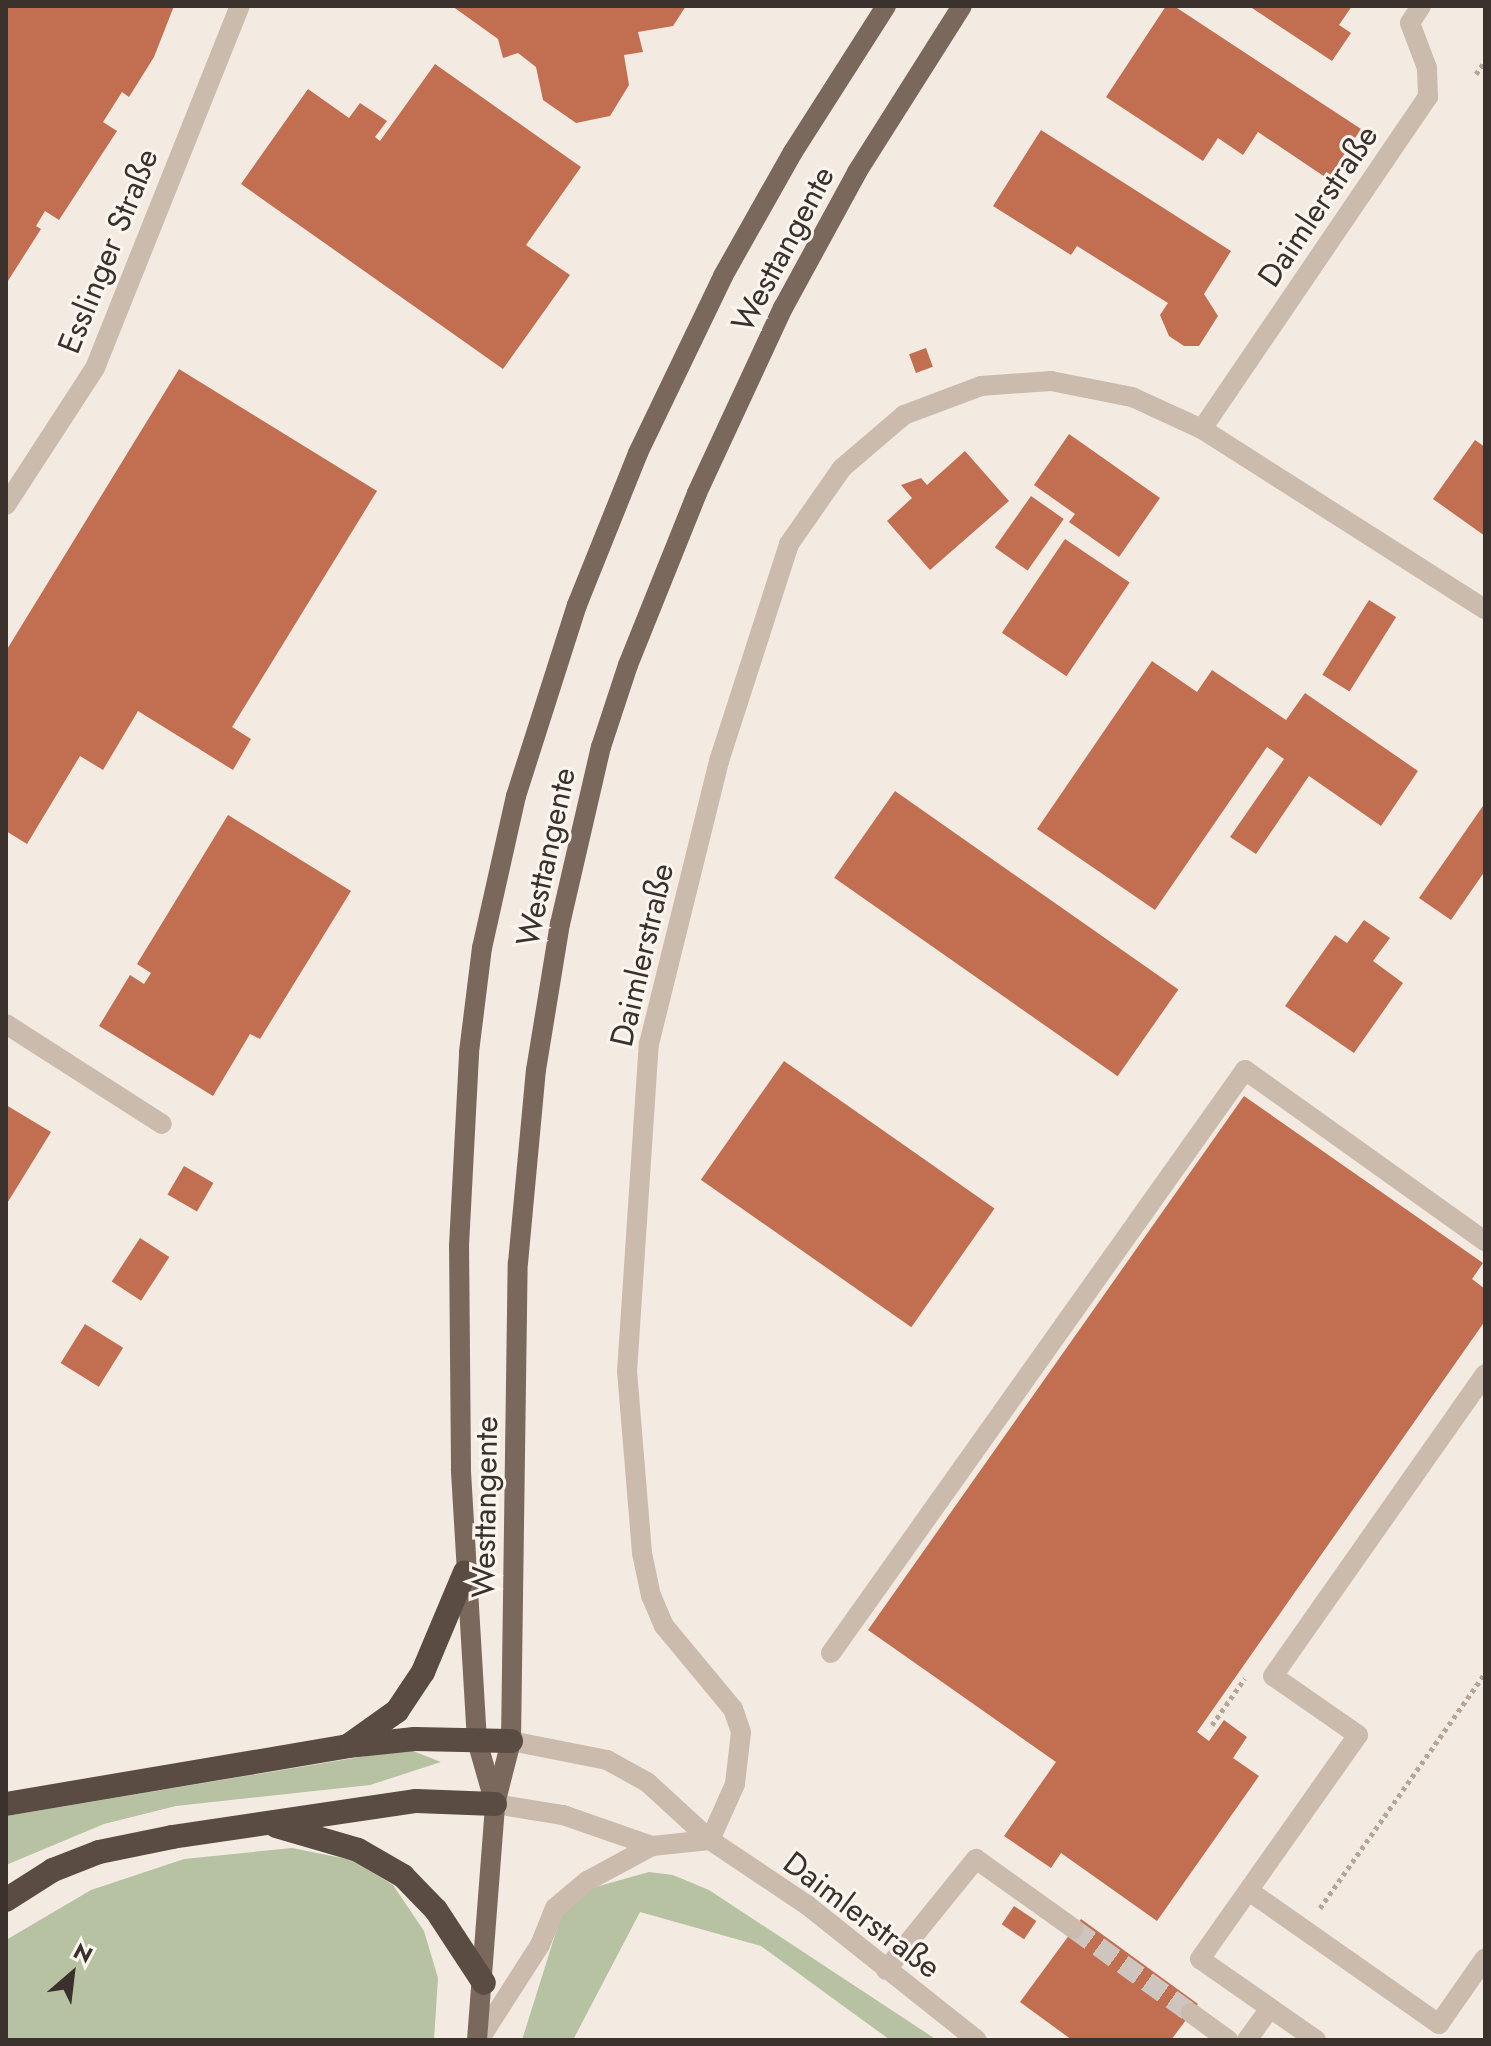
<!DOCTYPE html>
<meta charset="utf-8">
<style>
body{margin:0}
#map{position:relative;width:1491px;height:2046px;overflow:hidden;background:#f3ebe2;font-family:Jost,sans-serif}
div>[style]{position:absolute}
.green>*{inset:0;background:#b7c2a2}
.building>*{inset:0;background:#c26e51;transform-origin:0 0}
.minor-tunnel>*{height:20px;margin-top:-10px;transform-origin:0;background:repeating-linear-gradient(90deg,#cec6be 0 20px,transparent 0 30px)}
.path>*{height:5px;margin-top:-2.5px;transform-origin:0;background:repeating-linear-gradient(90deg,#b7a698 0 4px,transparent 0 8px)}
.minor>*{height:20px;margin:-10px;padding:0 10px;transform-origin:10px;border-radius:10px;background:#cbbbad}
.major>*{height:20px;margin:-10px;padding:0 10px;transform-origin:10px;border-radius:10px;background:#7b685d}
.highway>*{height:24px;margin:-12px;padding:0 12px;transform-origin:12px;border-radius:12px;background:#5a4b43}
span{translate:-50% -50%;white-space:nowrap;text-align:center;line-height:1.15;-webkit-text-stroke:6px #faf5ee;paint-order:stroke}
.street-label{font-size:32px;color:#3a302c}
.frame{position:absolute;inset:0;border:8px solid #3a302c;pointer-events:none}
.north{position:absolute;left:32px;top:1934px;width:80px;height:80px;-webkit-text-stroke:6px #faf5ee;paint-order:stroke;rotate:28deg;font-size:22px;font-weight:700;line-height:32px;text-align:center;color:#3a302c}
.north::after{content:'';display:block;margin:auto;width:28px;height:36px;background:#3a302c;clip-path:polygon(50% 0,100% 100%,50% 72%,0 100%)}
</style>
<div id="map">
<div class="green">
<div style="clip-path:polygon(408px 1749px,441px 1762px,370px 1785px,176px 1806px,104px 1824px,6px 1865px,6px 1816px)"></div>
<div style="clip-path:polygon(292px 1848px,352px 1860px,393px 1885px,424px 1931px,438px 1978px,434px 2040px,6px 2040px,6px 1940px,91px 1890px,184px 1859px)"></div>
<div style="clip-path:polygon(649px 1872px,673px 1875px,709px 1890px,937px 2040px,890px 2040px,761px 1946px,640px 1912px,573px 2040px,522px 2040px,561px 1916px,592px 1888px)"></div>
</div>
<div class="building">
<div style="clip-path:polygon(6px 6px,174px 6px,154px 57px,129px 97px,122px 92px,103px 122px,117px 131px,59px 220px,45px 211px,36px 226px,41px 229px,6px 284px)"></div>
<div style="clip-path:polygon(452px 6px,686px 6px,673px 26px,638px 32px,643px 52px,624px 55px,629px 85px,610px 116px,576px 123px,543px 100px,536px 67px,518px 53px,503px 58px,498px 39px)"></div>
<div style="clip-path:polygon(1166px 6px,1174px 6px,1361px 129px,1328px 179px,1258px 132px,1243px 155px,1218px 138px,1203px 161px,1106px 97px)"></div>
<div style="clip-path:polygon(1249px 6px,1352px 6px,1339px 25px,1351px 33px,1332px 61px)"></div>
<div style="clip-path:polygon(435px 64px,581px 167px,526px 245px,570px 275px,503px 369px,241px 184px,308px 89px,349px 118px,360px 103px,387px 121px,375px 137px,380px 141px)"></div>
<div style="clip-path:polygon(1041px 130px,1231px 251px,1204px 294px,1218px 316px,1199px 346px,1184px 346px,1169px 336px,1160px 315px,1168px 303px,1077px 246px,1071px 255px,993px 206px)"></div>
<div style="left:926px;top:348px;width:20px;height:18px;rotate:70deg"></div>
<div style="clip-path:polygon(179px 369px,377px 491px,232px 727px,251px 739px,233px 770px,138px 711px,103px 770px,80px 756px,27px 844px,6px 831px,6px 651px)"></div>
<div style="clip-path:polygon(1069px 434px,1160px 498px,1119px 557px,1069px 522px,1075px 514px,1034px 485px)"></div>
<div style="clip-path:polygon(1475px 440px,1485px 447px,1485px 536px,1433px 499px)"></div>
<div style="clip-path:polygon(965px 451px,1009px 501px,930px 570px,887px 521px,912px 498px,901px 485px,921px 478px,927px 485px)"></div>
<div style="left:1031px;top:496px;width:40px;height:63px;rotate:35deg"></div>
<div style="left:1065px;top:539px;width:78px;height:113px;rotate:34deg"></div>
<div style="left:1369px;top:600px;width:32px;height:88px;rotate:32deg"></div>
<div style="clip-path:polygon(1152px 661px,1197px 692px,1212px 670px,1286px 720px,1305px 693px,1418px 771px,1381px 826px,1309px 776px,1256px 854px,1230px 837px,1284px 759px,1267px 747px,1155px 910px,1037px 829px)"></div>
<div style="left:895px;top:791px;width:346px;height:106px;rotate:35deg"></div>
<div style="clip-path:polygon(1485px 803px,1485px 871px,1451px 920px,1419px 898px)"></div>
<div style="clip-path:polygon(228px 815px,351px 891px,260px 1039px,250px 1034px,213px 1096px,99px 1026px,130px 975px,144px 984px,151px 973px,137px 964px)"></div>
<div style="clip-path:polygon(1364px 920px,1390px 938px,1373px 961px,1403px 983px,1354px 1053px,1285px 1006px,1335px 935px,1347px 943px)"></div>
<div style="left:784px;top:1061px;width:257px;height:145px;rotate:35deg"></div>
<div style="clip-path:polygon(1244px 1096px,1483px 1263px,1472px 1279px,1485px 1289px,1485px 1321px,1197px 1732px,1209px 1741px,1224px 1720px,1247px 1737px,1233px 1758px,1259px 1776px,1157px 1921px,1061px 1853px,1051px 1868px,1004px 1836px,1056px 1762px,868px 1630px)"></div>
<div style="clip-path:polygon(6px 1105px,51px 1132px,6px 1205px)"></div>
<div style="left:184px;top:1166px;width:34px;height:33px;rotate:30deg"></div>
<div style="left:140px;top:1238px;width:35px;height:52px;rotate:33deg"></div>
<div style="left:85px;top:1324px;width:45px;height:46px;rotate:32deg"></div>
<div style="left:1014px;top:1906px;width:27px;height:22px;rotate:34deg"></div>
<div style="clip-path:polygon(1081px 1919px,1198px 2004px,1171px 2040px,1072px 2040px,1020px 2002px)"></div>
</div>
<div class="minor-tunnel">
<div style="left:1074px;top:1929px;width:144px;rotate:35.7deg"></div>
</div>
<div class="path">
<div style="left:1476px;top:74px;width:16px;rotate:-55deg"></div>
<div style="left:1212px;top:1725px;width:57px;rotate:-54.9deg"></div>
<div style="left:1320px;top:1908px;width:287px;rotate:-54.9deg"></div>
</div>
<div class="minor">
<div style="left:1202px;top:429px;width:402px;rotate:-55.8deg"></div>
<div style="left:1428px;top:97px;width:29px;rotate:-92deg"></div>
<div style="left:1427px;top:68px;width:48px;rotate:-110.7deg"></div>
<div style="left:1410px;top:23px;width:20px;rotate:-57deg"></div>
<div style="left:6px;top:505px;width:163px;rotate:-57deg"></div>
<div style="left:95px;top:368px;width:390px;rotate:-68.2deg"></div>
<div style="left:6px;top:1024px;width:185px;rotate:32.7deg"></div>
<div style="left:831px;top:1653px;width:715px;rotate:-54.62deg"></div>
<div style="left:1245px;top:1070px;width:295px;rotate:35.5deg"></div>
<div style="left:511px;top:1741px;width:98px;rotate:11.2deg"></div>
<div style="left:607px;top:1760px;width:46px;rotate:28.8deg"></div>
<div style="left:647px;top:1782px;width:86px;rotate:42.6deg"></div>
<div style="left:710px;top:1840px;width:117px;rotate:33.8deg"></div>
<div style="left:807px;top:1905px;width:217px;rotate:38.5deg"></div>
<div style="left:495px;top:1804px;width:69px;rotate:9.2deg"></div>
<div style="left:563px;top:1815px;width:94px;rotate:19.2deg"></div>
<div style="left:710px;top:1840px;width:61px;rotate:-65.9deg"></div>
<div style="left:735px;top:1784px;width:52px;rotate:-83.4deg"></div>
<div style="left:741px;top:1732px;width:24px;rotate:-109deg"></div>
<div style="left:733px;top:1709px;width:108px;rotate:-129.7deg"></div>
<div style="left:664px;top:1626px;width:33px;rotate:-113deg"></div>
<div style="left:651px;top:1596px;width:44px;rotate:-101.8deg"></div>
<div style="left:642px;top:1553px;width:182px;rotate:-94.7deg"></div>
<div style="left:627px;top:1372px;width:329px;rotate:-86.2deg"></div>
<div style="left:649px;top:1044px;width:292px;rotate:-76.1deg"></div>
<div style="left:719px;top:761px;width:228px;rotate:-72.1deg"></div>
<div style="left:789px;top:544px;width:93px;rotate:-55.1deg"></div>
<div style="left:842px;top:468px;width:82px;rotate:-40.5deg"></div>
<div style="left:904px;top:415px;width:82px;rotate:-20.6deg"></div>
<div style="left:981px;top:386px;width:70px;rotate:-4.1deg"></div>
<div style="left:1051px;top:381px;width:83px;rotate:11.2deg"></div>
<div style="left:1132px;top:397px;width:77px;rotate:24.6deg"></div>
<div style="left:1202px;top:429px;width:335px;rotate:32.5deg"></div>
<div style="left:1249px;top:1891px;width:232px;rotate:35deg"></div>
<div style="left:1439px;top:2024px;width:80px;rotate:-55.1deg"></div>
<div style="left:886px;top:1970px;width:143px;rotate:-51deg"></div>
<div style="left:976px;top:1859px;width:120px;rotate:35.5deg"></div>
<div style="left:1191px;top:2013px;width:46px;rotate:36.1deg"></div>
<div style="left:479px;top:2040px;width:113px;rotate:-57.3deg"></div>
<div style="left:540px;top:1945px;width:40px;rotate:-68deg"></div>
<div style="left:555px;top:1908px;width:42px;rotate:-40.2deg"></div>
<div style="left:587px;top:1881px;width:74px;rotate:-28.3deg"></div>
<div style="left:652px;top:1846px;width:58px;rotate:-5.9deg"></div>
<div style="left:1247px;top:2040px;width:39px;rotate:-54deg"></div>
<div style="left:1316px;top:2040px;width:141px;rotate:-145.1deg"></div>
<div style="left:1200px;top:1959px;width:274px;rotate:-54.8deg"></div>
<div style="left:1358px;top:1735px;width:103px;rotate:-145.2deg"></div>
<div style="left:1273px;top:1676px;width:369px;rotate:-54.9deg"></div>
</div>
<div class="major">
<div style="left:495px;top:1804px;width:66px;rotate:-105.9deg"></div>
<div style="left:477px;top:1741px;width:272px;rotate:-93.4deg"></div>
<div style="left:461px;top:1469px;width:223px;rotate:-90.5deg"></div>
<div style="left:459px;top:1246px;width:194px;rotate:-87deg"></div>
<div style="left:469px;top:1052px;width:105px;rotate:-82.9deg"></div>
<div style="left:482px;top:948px;width:156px;rotate:-77.4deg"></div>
<div style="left:516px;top:796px;width:201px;rotate:-72.3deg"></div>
<div style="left:577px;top:605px;width:164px;rotate:-68.1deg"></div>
<div style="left:638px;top:453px;width:196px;rotate:-64.3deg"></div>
<div style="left:723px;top:276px;width:142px;rotate:-60.6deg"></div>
<div style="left:793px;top:152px;width:173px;rotate:-57.5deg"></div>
<div style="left:477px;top:2040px;width:237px;rotate:-85.6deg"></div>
<div style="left:495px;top:1804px;width:65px;rotate:-75.7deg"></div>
<div style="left:511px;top:1741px;width:478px;rotate:-89.2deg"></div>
<div style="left:518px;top:1263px;width:194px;rotate:-84.7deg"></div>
<div style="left:536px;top:1070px;width:148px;rotate:-80.7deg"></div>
<div style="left:560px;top:924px;width:182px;rotate:-77deg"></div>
<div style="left:601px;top:747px;width:86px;rotate:-71.8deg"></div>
<div style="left:628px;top:665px;width:185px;rotate:-68.1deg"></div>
<div style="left:697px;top:493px;width:204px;rotate:-65.1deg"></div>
<div style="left:783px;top:308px;width:155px;rotate:-61.4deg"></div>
<div style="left:857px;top:172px;width:196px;rotate:-57.7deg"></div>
</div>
<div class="highway">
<div style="left:349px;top:1745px;width:59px;rotate:-35.3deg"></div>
<div style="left:397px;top:1711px;width:47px;rotate:-56.3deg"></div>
<div style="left:423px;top:1672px;width:108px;rotate:-67.2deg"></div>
<div style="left:6px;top:1804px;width:347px;rotate:-9.6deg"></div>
<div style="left:348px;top:1746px;width:67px;rotate:-6deg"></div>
<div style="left:415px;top:1739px;width:96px;rotate:1.2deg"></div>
<div style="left:276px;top:1826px;width:85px;rotate:16.3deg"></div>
<div style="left:358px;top:1850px;width:52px;rotate:30deg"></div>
<div style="left:403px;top:1876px;width:47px;rotate:45.9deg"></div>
<div style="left:436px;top:1910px;width:87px;rotate:56.7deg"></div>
<div style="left:6px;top:1900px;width:56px;rotate:-32.6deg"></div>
<div style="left:53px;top:1870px;width:49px;rotate:-21.4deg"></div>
<div style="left:99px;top:1852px;width:75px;rotate:-11.6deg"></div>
<div style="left:172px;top:1837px;width:247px;rotate:-8.4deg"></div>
<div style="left:416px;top:1801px;width:79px;rotate:2.2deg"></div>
</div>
<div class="street-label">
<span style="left:1318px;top:206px;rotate:-56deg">Daimlerstraße</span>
<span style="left:783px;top:249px;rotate:-62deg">Westtangente</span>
<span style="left:108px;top:251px;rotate:-68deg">Esslinger Straße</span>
<span style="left:546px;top:857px;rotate:-78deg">Westtangente</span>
<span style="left:642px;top:955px;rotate:-77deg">Daimlerstraße</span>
<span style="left:485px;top:1507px;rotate:-89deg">Westtangente</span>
<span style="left:862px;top:1915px;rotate:37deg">Daimlerstraße</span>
</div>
<div class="frame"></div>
<div class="north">N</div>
</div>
